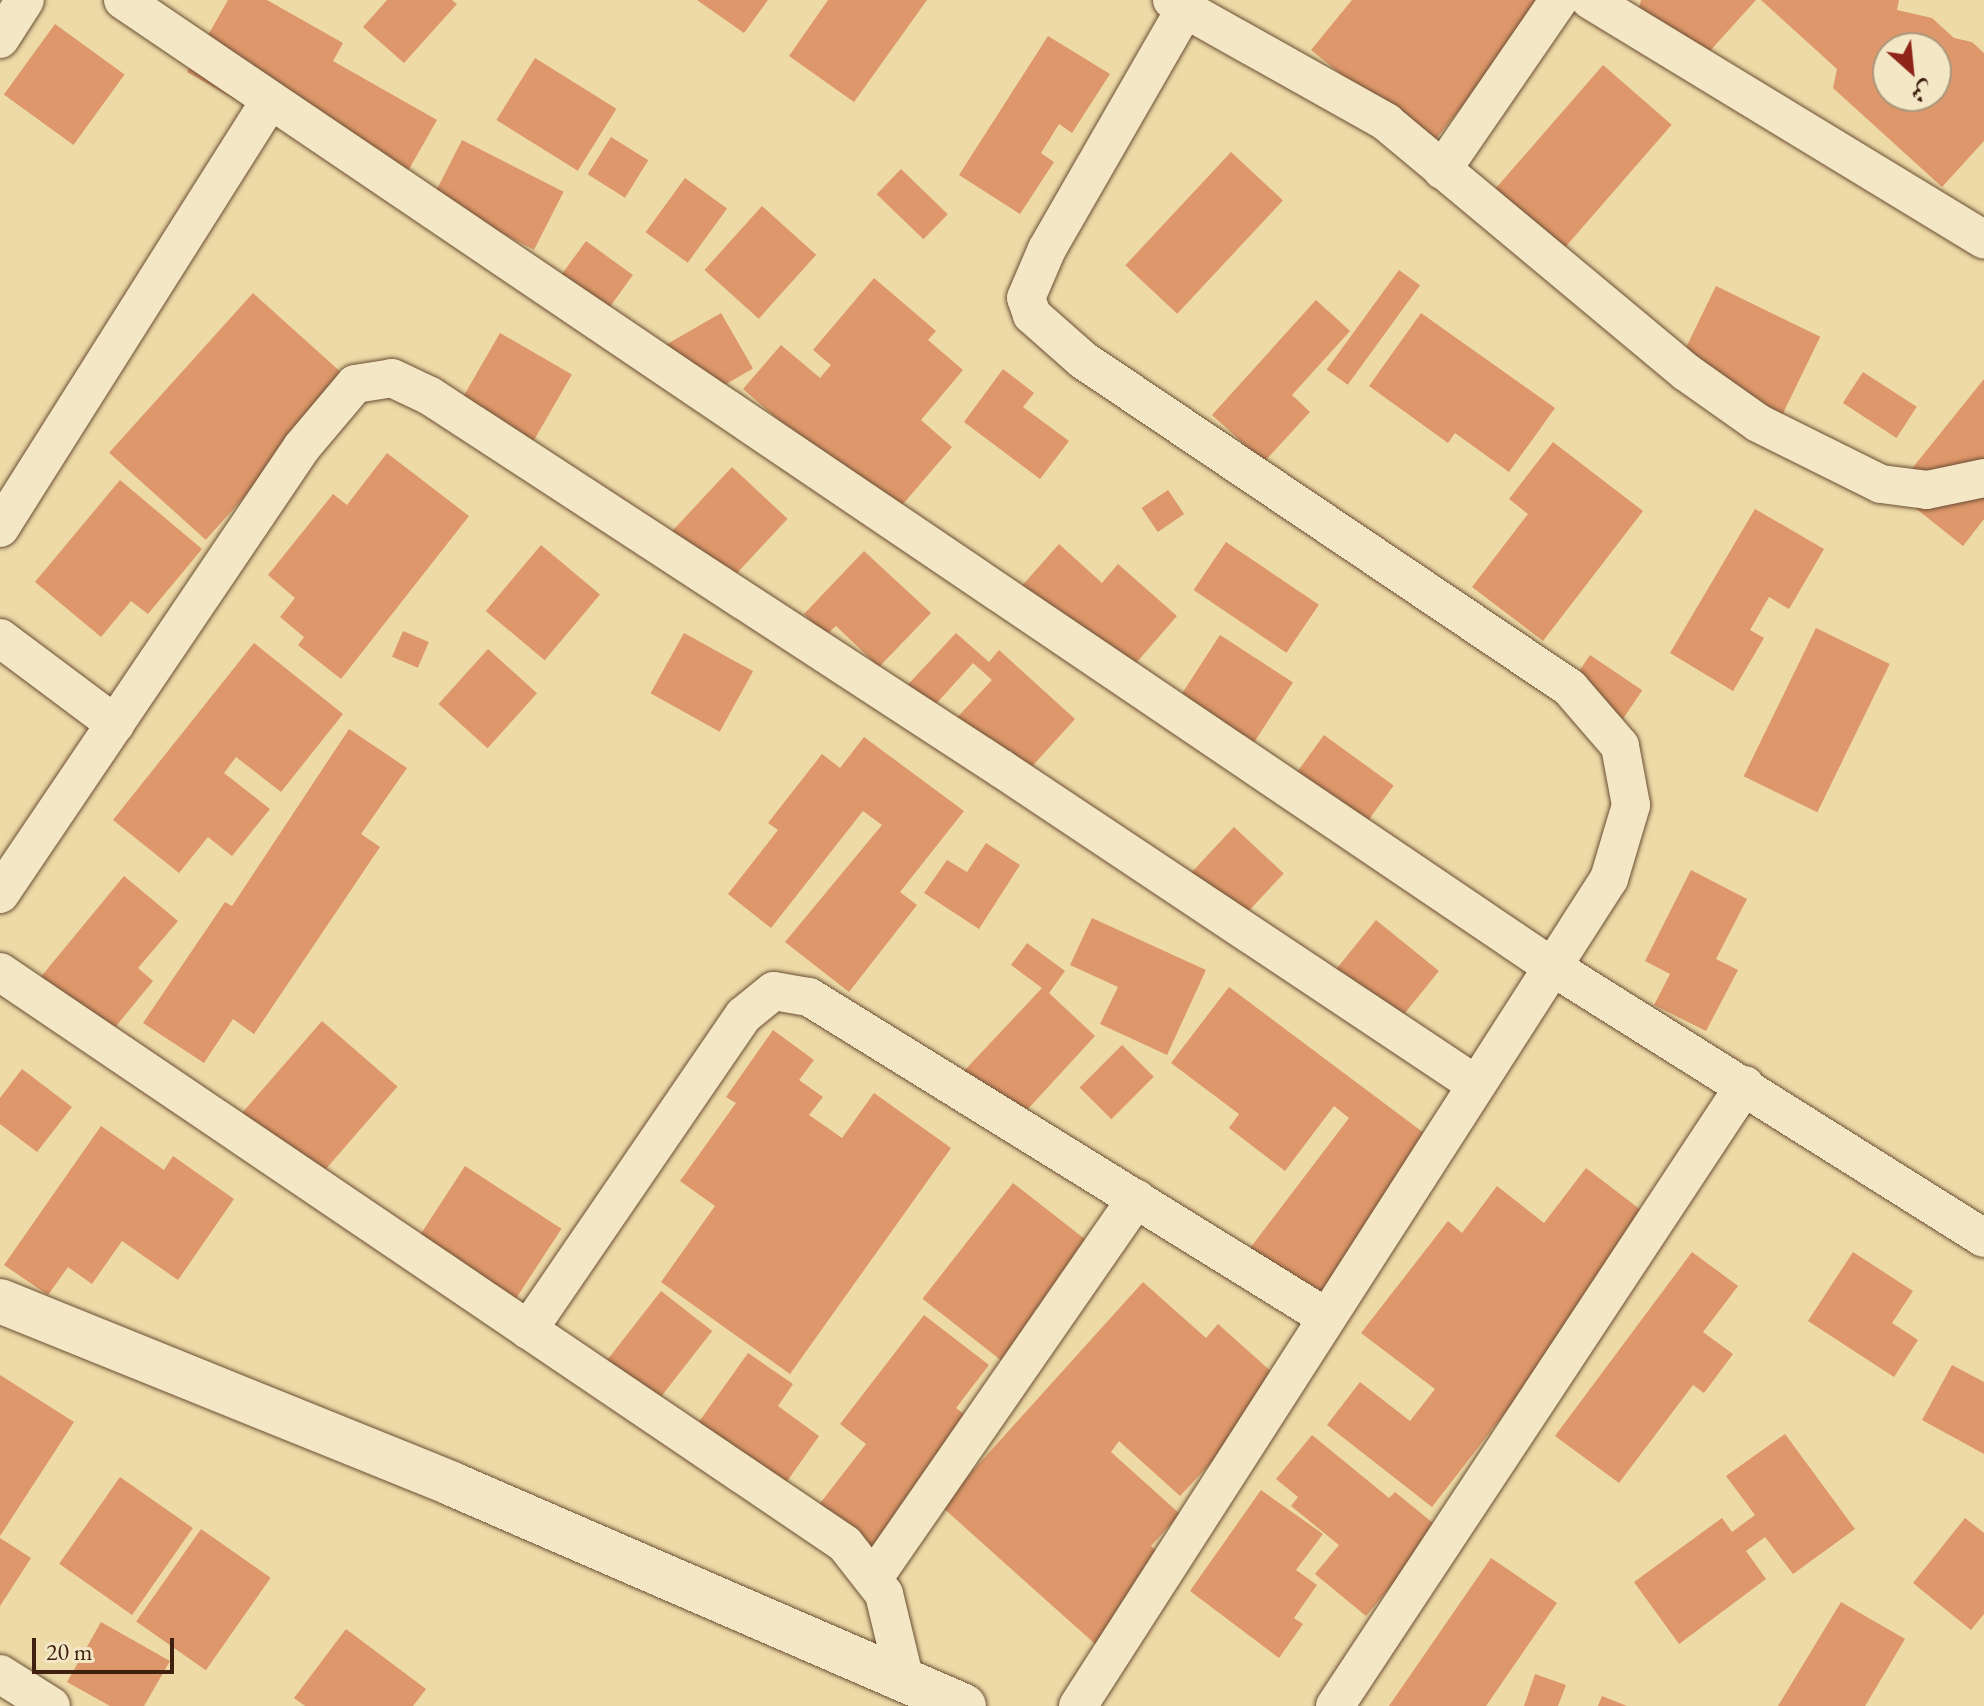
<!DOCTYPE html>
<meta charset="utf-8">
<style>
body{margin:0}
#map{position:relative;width:1984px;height:1706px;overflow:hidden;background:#eddaa7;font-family:"EB Garamond",Amiri,serif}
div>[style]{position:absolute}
.building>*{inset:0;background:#dd976a;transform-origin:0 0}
.roads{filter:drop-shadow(0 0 2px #6b4e34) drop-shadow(0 0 2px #6b4e34)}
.minor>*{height:38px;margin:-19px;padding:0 19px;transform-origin:19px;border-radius:19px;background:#f3e7c6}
.secondary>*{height:44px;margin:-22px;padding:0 22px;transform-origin:22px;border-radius:22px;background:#f3e7c6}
span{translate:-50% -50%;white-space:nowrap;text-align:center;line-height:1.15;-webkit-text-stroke:6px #f3e7c6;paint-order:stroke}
.north{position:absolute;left:1872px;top:32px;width:80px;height:80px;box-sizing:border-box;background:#f3e7c6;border:2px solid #ab977c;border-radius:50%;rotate:153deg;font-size:22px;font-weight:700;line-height:32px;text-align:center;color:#40200e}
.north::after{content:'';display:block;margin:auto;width:28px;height:36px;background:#8f2418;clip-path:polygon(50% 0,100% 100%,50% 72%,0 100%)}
.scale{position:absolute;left:32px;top:1638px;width:142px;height:36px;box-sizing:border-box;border:4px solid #40200e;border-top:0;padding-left:10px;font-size:24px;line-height:28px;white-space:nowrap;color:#40200e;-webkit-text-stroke:6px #f3e7c6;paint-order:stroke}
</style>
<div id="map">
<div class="building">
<div style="clip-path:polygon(228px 0,267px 0,343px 43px,333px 61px,437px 120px,396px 192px,187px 72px)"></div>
<div style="clip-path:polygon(387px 0,452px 0,457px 4px,404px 63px,363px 27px)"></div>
<div style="clip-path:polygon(697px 0,768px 0,744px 33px)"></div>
<div style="clip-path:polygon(828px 0,927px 0,854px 102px,789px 56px)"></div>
<div style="clip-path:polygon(1352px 0,1549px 0,1430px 146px,1311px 50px)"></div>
<div style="clip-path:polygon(1641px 0,1756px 0,1691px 72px,1636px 21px)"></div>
<div style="clip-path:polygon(evenodd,1761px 0,1899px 0,1897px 10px,1932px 18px,1954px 38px,1972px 42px,1984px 53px,1984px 141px,1942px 187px,1833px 88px,1837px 69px,1761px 0,1888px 48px,1936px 48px,1936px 96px,1888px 96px,1888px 48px)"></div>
<div style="left:55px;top:24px;width:86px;height:87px;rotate:36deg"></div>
<div style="clip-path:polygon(1048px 36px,1110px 74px,1072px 133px,1059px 124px,1041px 153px,1054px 162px,1020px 214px,959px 175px)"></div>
<div style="left:535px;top:58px;width:96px;height:73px;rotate:32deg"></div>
<div style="left:1603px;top:65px;width:91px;height:176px;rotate:41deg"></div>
<div style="left:611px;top:137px;width:44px;height:44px;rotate:32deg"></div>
<div style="left:462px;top:140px;width:114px;height:65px;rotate:27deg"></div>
<div style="left:1231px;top:152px;width:71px;height:155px;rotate:43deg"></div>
<div style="left:901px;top:169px;width:65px;height:35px;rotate:44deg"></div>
<div style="left:685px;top:178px;width:52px;height:67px;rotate:36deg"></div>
<div style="left:762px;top:206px;width:73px;height:86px;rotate:42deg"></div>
<div style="left:586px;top:241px;width:58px;height:44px;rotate:36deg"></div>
<div style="left:1399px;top:270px;width:26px;height:123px;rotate:36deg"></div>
<div style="clip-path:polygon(874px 278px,936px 331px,928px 340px,963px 370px,921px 420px,952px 447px,891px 518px,743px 389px,781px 345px,820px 378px,831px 365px,813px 350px)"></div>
<div style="left:1716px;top:286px;width:116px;height:97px;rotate:26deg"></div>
<div style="left:253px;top:293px;width:130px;height:215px;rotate:42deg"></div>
<div style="clip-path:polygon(1316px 300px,1350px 331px,1292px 395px,1310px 412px,1264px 462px,1212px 415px)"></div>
<div style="left:721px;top:313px;width:64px;height:65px;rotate:60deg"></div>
<div style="clip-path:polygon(1421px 313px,1555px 408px,1509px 472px,1455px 433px,1448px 443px,1369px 386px)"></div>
<div style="left:500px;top:333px;width:83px;height:103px;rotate:30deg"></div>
<div style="clip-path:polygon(1003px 369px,1034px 393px,1023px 407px,1069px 441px,1040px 479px,964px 422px)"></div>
<div style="left:1863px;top:372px;width:64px;height:37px;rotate:33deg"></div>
<div style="clip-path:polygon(1984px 379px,1984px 519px,1963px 546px,1894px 491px)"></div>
<div style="clip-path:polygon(1553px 442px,1643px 511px,1543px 641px,1472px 587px,1528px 514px,1509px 499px)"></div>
<div style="clip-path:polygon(387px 453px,469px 516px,341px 679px,298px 645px,304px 637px,280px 617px,295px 598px,268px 575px,333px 494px,347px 505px)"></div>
<div style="left:732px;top:467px;width:76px;height:103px;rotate:43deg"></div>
<div style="clip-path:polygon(120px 480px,202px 549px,148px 614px,131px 601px,101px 637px,35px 582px)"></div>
<div style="left:1168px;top:490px;width:29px;height:32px;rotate:56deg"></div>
<div style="clip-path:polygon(1755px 509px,1824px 549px,1789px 609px,1769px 597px,1750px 630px,1764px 638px,1733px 691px,1670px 653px)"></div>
<div style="left:1226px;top:542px;width:112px;height:58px;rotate:34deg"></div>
<div style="clip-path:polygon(1059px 544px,1102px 583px,1118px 564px,1177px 616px,1123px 678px,1020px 588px)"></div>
<div style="left:541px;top:545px;width:77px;height:86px;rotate:40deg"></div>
<div style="clip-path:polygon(864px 551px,931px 613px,879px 667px,836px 626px,826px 635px,804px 614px)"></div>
<div style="left:1816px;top:628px;width:82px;height:165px;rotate:26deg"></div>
<div style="left:403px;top:631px;width:28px;height:28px;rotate:23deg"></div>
<div style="left:684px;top:633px;width:79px;height:69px;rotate:29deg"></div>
<div style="clip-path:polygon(956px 633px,989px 662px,999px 650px,1075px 719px,1017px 783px,951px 724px,992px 680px,973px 663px,926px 715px,901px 692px)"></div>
<div style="left:1220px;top:635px;width:87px;height:81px;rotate:33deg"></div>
<div style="clip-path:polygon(254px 643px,343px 714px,281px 792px,236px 757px,224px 773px,270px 809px,232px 856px,208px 837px,179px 873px,113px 820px)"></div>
<div style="left:488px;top:649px;width:66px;height:74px;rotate:42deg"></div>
<div style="left:1590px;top:655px;width:63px;height:34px;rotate:34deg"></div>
<div style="clip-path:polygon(349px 729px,407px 768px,361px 834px,380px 847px,254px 1034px,233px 1019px,204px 1063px,143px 1023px,225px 902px,232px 906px)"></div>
<div style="left:1324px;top:735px;width:86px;height:57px;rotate:36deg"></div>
<div style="clip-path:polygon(864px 737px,964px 811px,900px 892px,917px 905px,849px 992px,785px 942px,882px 825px,863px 811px,771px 928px,728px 894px,778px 830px,768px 823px,822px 754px,840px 768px)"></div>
<div style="left:1234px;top:827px;width:68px;height:75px;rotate:43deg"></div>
<div style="clip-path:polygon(986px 843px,1020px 865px,979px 929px,924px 893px,947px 860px,967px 872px)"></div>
<div style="clip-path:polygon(1691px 870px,1747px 899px,1716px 959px,1738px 970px,1706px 1031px,1654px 1005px,1670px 974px,1645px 961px)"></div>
<div style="clip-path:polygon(124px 876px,178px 921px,138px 968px,153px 981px,99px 1047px,30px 990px)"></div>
<div style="clip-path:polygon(1092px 918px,1206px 970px,1167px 1055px,1100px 1024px,1118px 987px,1070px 965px)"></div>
<div style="left:1376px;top:920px;width:81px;height:74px;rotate:39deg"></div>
<div style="clip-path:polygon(1027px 943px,1065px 971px,1049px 993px,1095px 1036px,1016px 1122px,963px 1072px,1042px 988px,1011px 965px)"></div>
<div style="clip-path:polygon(1229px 987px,1440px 1145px,1305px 1322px,1235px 1268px,1349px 1118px,1334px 1106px,1285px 1171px,1229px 1128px,1239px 1114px,1171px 1063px)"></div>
<div style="left:322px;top:1021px;width:100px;height:130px;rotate:41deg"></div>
<div style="clip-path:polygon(773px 1030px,814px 1060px,799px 1080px,823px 1097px,809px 1115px,842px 1138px,874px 1093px,951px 1148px,790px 1374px,661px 1282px,715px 1206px,680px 1181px,736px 1103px,726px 1097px)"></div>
<div style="left:1122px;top:1045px;width:45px;height:60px;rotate:45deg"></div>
<div style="clip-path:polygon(22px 1069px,72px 1107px,37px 1152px,0 1124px,0 1098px)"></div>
<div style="clip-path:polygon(101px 1126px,164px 1170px,173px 1156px,234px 1199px,178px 1280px,122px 1241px,92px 1284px,68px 1267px,48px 1295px,4px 1265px)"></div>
<div style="left:465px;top:1166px;width:115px;height:96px;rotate:33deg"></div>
<div style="clip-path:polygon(1586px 1168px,1654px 1220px,1432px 1507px,1327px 1425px,1360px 1382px,1410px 1421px,1435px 1389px,1361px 1333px,1448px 1221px,1462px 1233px,1497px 1186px,1544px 1223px)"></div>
<div style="left:1013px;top:1183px;width:100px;height:147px;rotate:38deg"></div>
<div style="clip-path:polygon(1692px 1252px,1738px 1286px,1703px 1332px,1733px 1354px,1704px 1393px,1693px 1385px,1619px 1483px,1555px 1436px)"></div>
<div style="clip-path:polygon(1853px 1252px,1913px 1291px,1892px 1323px,1918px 1340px,1894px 1377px,1808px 1321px)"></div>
<div style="clip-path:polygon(1143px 1282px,1206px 1338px,1218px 1324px,1285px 1384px,1180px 1496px,1119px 1441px,1111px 1452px,1180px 1514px,1151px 1546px,1176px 1570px,1103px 1651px,941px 1506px)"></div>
<div style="left:661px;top:1291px;width:65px;height:89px;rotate:38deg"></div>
<div style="clip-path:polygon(924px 1315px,989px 1365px,956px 1408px,978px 1425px,863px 1575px,801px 1528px,866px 1444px,840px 1424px)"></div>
<div style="clip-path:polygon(748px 1353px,793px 1384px,778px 1406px,819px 1436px,783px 1487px,696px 1426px)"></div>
<div style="clip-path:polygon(1952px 1365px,1984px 1382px,1984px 1454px,1922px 1420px)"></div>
<div style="clip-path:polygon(0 1375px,74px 1422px,0 1536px)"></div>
<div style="clip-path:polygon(1785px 1434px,1855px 1529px,1793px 1574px,1765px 1537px,1746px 1551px,1766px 1579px,1679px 1644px,1634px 1582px,1722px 1518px,1732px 1532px,1755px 1515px,1726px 1476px)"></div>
<div style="clip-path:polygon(1312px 1435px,1389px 1498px,1395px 1492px,1439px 1528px,1366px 1616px,1315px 1574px,1339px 1545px,1291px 1506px,1298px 1497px,1276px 1479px)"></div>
<div style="left:120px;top:1477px;width:89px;height:106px;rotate:35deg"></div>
<div style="clip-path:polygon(1261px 1490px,1323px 1534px,1296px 1570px,1317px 1585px,1294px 1618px,1303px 1624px,1279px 1658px,1190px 1591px)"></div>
<div style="clip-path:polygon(1965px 1518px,1984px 1533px,1984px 1614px,1971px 1630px,1913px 1583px)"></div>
<div style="left:201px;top:1529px;width:85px;height:113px;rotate:35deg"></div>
<div style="clip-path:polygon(0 1538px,31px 1558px,0 1606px)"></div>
<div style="clip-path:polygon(1491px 1558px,1557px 1603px,1486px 1706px,1389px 1706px)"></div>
<div style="clip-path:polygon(1841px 1602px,1905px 1639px,1865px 1706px,1778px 1706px)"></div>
<div style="clip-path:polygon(101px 1622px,170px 1661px,144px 1706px,110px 1706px,67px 1682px)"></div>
<div style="clip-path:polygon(346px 1629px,426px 1689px,413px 1706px,305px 1706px,294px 1698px)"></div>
<div style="clip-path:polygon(1535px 1674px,1566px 1685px,1558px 1706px,1524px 1706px)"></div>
<div style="clip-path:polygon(1602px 1696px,1627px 1706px,1598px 1706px)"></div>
</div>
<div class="roads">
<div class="minor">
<div style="left:123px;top:0;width:1724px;rotate:34.08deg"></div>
<div style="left:1551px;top:966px;width:511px;rotate:32.14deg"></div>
<div style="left:1590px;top:0;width:461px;rotate:31.3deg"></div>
<div style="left:1185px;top:9px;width:231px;rotate:29.3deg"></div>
<div style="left:1386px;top:122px;width:391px;rotate:39.8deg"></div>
<div style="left:1686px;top:372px;width:88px;rotate:35.3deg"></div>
<div style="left:1758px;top:423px;width:137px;rotate:26.4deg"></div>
<div style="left:1881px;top:484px;width:46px;rotate:7.4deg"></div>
<div style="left:1927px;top:490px;width:58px;rotate:-11.9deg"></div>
<div style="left:0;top:39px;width:46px;rotate:-57.3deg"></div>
<div style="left:1442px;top:170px;width:206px;rotate:-55.5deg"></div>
<div style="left:0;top:528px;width:504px;rotate:-57.73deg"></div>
<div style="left:0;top:638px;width:144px;rotate:36.8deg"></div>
<div style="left:0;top:894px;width:539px;rotate:-55.96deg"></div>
<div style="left:302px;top:447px;width:82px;rotate:-49.9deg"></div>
<div style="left:355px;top:384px;width:37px;rotate:-9deg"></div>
<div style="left:392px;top:378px;width:42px;rotate:25.3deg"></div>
<div style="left:430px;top:396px;width:683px;rotate:33.11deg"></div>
<div style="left:1002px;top:769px;width:568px;rotate:33.66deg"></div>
<div style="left:0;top:972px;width:1020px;rotate:34.09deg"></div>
<div style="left:845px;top:1544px;width:63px;rotate:52deg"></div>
<div style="left:884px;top:1594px;width:89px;rotate:76.4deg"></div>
<div style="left:528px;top:1330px;width:382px;rotate:-55.6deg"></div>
<div style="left:744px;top:1015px;width:38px;rotate:-39deg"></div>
<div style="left:774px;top:991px;width:36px;rotate:10deg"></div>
<div style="left:809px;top:997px;width:608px;rotate:31.76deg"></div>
<div style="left:875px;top:1576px;width:459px;rotate:-55.3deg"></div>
<div style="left:0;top:1674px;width:60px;rotate:32.1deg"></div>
<div style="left:1078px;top:1706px;width:983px;rotate:-57.3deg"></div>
<div style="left:1609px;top:879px;width:77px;rotate:-73.4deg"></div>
<div style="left:1631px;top:805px;width:60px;rotate:-100.6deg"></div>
<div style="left:1620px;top:746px;width:77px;rotate:-130.8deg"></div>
<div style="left:1570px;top:688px;width:587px;rotate:-146.04deg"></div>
<div style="left:1083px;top:360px;width:68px;rotate:-138.6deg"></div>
<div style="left:1032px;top:315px;width:18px;rotate:-109deg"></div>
<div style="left:1026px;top:298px;width:53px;rotate:-66.8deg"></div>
<div style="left:1047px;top:249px;width:277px;rotate:-60.1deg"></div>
<div style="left:1185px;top:9px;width:16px;rotate:-145deg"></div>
<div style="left:1335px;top:1706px;width:744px;rotate:-56.57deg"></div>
</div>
<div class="secondary">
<div style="left:0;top:1301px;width:488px;rotate:22deg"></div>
<div style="left:452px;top:1484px;width:558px;rotate:23.44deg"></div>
</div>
</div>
<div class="north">ش</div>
<div class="scale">20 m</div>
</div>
